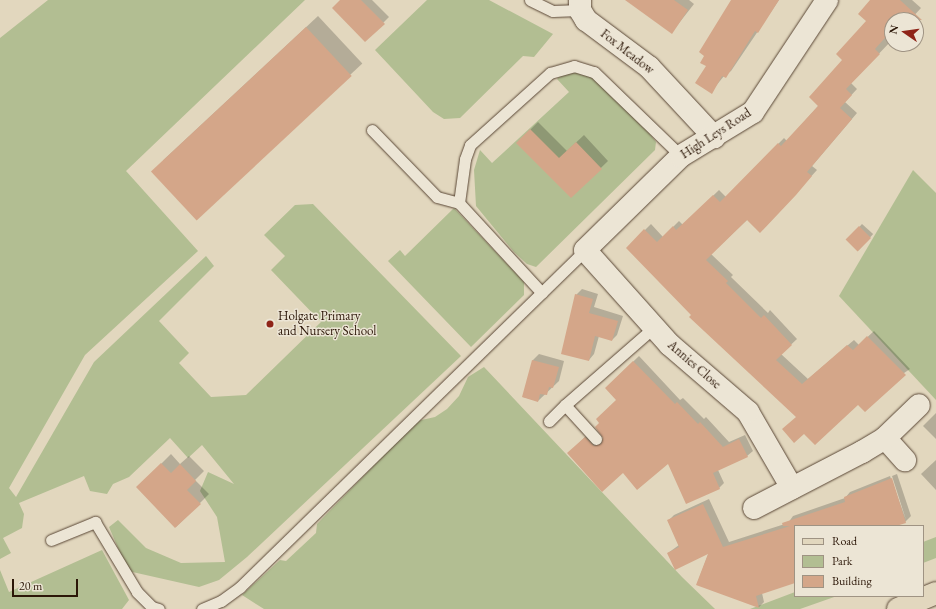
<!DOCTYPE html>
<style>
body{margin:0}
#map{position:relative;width:936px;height:609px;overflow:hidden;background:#e2d7be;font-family:"EB Garamond",serif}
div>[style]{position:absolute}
.green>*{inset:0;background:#b2be92}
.shadow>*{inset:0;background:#0003;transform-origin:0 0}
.building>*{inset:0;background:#d4a689;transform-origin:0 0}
.roads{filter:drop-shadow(0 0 1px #5a4736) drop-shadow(0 0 1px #5a4736)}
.lane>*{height:11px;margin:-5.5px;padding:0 5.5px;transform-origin:5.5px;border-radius:5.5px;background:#ece5d5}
.street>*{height:22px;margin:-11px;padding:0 11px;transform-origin:11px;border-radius:11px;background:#ece5d5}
.primary>*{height:22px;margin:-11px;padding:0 11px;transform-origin:11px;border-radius:11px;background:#e2d7be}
.dots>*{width:11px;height:11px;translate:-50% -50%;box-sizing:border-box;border:2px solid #ece5d5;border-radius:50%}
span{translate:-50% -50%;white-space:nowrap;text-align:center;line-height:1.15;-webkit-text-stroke:3px #ece5d5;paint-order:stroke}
.street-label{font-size:13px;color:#2c1708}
.poi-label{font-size:13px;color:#2c1708}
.left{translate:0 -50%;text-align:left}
.legend{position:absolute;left:794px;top:525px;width:130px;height:72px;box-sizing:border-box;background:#ece5d5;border:1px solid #9f9383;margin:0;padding:5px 7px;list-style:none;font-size:12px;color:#2c1708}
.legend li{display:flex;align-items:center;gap:8px;height:20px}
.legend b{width:20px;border:1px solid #9f9383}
.north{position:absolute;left:884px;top:12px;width:40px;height:40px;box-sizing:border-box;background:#ece5d5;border:1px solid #9f9383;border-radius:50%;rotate:283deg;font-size:11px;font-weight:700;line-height:16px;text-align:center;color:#2c1708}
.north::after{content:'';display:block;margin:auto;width:14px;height:18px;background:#8f2418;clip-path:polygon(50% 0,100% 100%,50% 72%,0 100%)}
.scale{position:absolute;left:12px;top:579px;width:66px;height:18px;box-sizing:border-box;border:2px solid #2c1708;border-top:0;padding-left:5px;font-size:12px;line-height:14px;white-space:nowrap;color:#2c1708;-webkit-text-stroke:3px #ece5d5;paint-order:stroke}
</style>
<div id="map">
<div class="green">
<div style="clip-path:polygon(48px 0,305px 0,126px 171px,198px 251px,85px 355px,9px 488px,16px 497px,94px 362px,206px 256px,214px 266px,159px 321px,189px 353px,179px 363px,211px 397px,246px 395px,321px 322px,271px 270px,285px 256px,264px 235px,295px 205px,313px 204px,461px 356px,247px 557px,219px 580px,199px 587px,128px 571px,109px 527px,118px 520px,146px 548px,181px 563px,225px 562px,217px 517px,200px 491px,208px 472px,234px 484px,202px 445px,188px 458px,170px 438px,129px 477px,113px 484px,107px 494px,90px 491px,84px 476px,19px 503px,24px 514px,22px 528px,3px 538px,11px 553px,0 559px,0 38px)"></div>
<div style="clip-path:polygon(427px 0,489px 0,553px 34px,534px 57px,523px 56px,460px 118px,444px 119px,433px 112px,375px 50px)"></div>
<div style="clip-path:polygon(577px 72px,592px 76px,650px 134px,656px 142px,655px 150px,536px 267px,527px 264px,514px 252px,476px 206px,474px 170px,480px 150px,492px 163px,569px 92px,557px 79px,561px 75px)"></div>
<div style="clip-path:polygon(913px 170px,936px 193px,936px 400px,839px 296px)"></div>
<div style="clip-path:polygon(454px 208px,524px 282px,524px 295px,471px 347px,388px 261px,400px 250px,405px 256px)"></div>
<div style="clip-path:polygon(484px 367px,682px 577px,715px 609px,264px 609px,242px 595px,280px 560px,286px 561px,316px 533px,317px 524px,417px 421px,435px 417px,447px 409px,459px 396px,468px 377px)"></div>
<div style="clip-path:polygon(936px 537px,936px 558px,923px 563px,923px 542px)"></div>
<div style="clip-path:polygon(102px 550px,129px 600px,122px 609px,0 609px,0 570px,9px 592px)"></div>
<div style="clip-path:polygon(795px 592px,795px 596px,837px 596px,800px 609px,750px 609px)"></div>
</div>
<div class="shadow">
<div style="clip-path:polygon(341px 0,372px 0,389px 17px,365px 41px)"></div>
<div style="clip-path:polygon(643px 0,689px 0,694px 4px,672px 32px)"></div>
<div style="clip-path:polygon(743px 0,779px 0,731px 71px,724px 76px,711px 92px,707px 66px)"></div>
<div style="clip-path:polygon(871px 0,912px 0,921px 8px,910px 20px,892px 20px,892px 40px,851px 83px,857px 89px,845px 102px,857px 113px,812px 166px,817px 170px,766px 226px,748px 219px,711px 254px,733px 275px,731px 277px,768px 313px,770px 310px,797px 339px,781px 354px,808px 379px,854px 340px,859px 345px,874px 331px,910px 369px,858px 404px,805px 432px,797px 416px,627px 248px,651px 224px,663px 237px,679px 221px,683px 225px,719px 190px,726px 197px,784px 138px,787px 141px,819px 105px,867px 21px)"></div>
<div style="left:318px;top:16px;width:65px;height:212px;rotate:47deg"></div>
<div style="clip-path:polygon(538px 122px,567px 151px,584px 135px,608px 161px,571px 197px,517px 143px)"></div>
<div style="left:862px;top:224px;width:15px;height:22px;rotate:42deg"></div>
<div style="clip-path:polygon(582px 289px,598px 294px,594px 307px,623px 316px,617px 335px,612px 340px,599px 336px,594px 354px,589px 360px,576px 295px)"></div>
<div style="clip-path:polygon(539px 354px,564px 361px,559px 381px,538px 401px,523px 397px,533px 360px)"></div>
<div style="clip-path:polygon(639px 356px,680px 400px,683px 398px,704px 419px,706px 417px,729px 442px,745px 435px,753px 451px,747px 456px,718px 470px,724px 483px,719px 488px,668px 462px,623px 472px,569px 453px,590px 432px,599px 441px,603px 440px,617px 400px,606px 388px)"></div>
<div style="clip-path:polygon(936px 413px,936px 439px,923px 426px)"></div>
<div style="clip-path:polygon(171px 454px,180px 464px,189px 456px,204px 471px,195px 480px,209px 494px,176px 527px,138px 487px)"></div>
<div style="clip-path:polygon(936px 460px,936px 490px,921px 474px)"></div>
<div style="clip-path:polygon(897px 474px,911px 516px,905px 522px,893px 526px,795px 526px,795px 582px,762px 593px,764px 602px,759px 607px,697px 584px,709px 552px,668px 553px,679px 545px,668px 521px,674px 515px,709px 499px,729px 542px,788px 523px,793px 516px,845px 498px,850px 492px,890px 476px,906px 520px,892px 476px)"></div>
</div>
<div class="building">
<div style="clip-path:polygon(340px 0,361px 0,385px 24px,365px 42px,332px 8px)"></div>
<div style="clip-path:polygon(625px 0,674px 0,688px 10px,672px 34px)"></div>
<div style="clip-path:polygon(731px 0,779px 0,758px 33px,755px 31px,726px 78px,722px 76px,712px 94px,695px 83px,706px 66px,700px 63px,704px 56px,699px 52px)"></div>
<div style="clip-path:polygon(870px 0,900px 0,922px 20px,892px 20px,892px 30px,875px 49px,880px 54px,846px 89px,852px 95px,840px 108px,852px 119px,807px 172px,812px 176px,796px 195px,760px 233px,747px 220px,706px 260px,728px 281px,726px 283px,761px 318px,764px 315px,792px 345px,776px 360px,802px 384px,847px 345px,853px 350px,867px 336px,906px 375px,865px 412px,858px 405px,815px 445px,804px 434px,794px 443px,782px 429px,796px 417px,689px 317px,691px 315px,626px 248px,644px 229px,657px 242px,673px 226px,676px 230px,713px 195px,720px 202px,778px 143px,781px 146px,818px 106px,809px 97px,842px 60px,836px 54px,866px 21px,858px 14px)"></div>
<div style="left:306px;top:27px;width:67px;height:212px;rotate:47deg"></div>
<div style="clip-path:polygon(530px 129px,559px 158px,576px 142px,602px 169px,571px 198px,516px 143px)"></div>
<div style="left:859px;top:226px;width:17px;height:19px;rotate:45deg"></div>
<div style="clip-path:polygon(575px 294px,593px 299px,589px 313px,618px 321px,612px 341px,595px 336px,589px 361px,561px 354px)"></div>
<div style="clip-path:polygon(532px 360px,559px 367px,553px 388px,549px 387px,547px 395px,540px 394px,538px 402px,522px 397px)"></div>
<div style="clip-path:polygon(633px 361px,675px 404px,677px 402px,698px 424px,700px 422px,723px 447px,739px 439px,748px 457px,713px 473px,720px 489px,686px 504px,668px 464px,637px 490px,623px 473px,602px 492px,567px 453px,585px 437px,594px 446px,601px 444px,603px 438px,595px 427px,599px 423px,596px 419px,616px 400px,605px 388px)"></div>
<div style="clip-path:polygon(161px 463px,171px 473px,180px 464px,196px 481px,187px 490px,201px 504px,175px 528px,136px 487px)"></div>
<div style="clip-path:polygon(892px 478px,906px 523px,896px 526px,795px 526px,795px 583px,756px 596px,759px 608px,696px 585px,708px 554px,675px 570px,667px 553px,679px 547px,667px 520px,703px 504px,723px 547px,790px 526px,783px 526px,782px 523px,845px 502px,844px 497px)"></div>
</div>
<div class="roads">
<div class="lane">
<div style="left:530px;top:0;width:25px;rotate:26deg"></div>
<div style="left:553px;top:11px;width:27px;rotate:-2deg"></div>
<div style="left:372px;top:130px;width:93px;rotate:45.9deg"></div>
<div style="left:437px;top:197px;width:23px;rotate:15deg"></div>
<div style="left:459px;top:203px;width:122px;rotate:47.3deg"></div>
<div style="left:459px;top:203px;width:44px;rotate:-82.2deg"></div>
<div style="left:465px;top:159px;width:15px;rotate:-70deg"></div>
<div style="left:470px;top:145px;width:108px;rotate:-42deg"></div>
<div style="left:550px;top:73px;width:25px;rotate:-16deg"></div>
<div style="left:574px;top:66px;width:21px;rotate:17deg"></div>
<div style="left:594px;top:72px;width:121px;rotate:44deg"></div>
<div style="left:549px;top:421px;width:23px;rotate:-45deg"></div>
<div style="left:596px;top:439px;width:46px;rotate:-132.4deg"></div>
<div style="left:565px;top:405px;width:118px;rotate:-41.2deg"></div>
<div style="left:51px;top:540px;width:48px;rotate:-22.2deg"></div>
<div style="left:95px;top:522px;width:82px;rotate:59deg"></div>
<div style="left:137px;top:592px;width:21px;rotate:45deg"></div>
<div style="left:152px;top:607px;width:7px;rotate:16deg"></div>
<div style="left:202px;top:609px;width:21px;rotate:-23deg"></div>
<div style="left:221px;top:601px;width:24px;rotate:-36deg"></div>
<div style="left:240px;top:587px;width:482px;rotate:-44.3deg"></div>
</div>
<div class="street">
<div style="left:580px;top:0;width:10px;rotate:90deg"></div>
<div style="left:580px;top:10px;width:12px;rotate:59deg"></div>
<div style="left:586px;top:20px;width:79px;rotate:36.7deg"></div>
<div style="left:649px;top:67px;width:96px;rotate:47.1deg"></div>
<div style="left:885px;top:438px;width:30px;rotate:48deg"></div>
<div style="left:792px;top:488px;width:88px;rotate:-120.1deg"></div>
<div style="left:748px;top:412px;width:103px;rotate:-139.3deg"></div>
<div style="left:670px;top:345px;width:127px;rotate:-131.8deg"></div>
<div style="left:585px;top:250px;width:134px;rotate:-44.4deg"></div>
<div style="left:681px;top:156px;width:84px;rotate:-31.4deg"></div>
<div style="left:753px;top:112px;width:134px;rotate:-56.5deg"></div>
<div style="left:754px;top:508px;width:122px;rotate:-27.4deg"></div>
<div style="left:862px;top:452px;width:27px;rotate:-31deg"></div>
<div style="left:885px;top:438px;width:47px;rotate:-44.1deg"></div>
</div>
<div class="primary">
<div style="left:898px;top:609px;width:41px;rotate:-22.8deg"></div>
</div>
</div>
<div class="dots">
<div style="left:270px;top:324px;background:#8f2418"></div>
</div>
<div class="street-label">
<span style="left:627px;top:52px;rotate:38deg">Fox Meadow</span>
<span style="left:716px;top:134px;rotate:-33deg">High Leys Road</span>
<span style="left:694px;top:365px;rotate:41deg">Annies Close</span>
</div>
<div class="poi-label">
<span class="left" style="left:278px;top:324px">Holgate Primary<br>and Nursery School</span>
</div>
<ul class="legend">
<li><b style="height:5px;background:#e2d7be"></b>Road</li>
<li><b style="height:11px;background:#b2be92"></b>Park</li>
<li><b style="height:11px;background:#d4a689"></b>Building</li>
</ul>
<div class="north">N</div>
<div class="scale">20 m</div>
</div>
